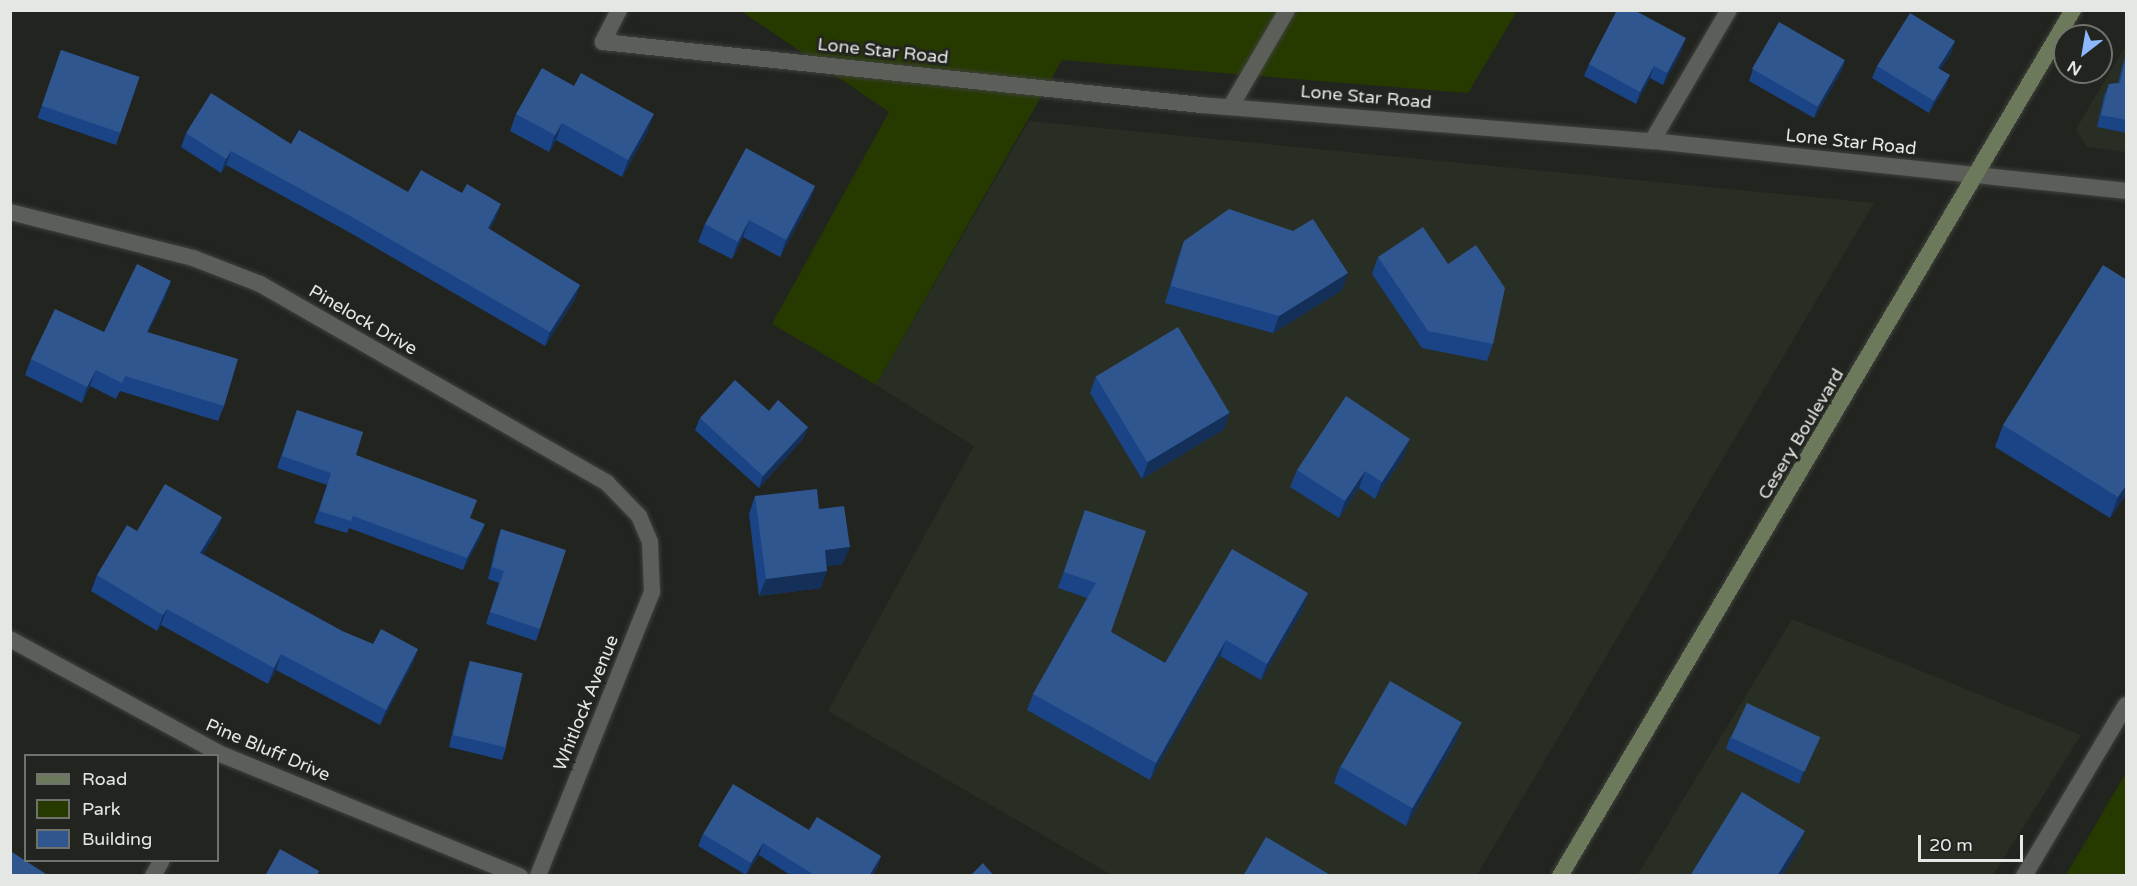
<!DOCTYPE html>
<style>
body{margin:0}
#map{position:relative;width:2137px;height:886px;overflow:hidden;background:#22241f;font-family:"Varela Round",sans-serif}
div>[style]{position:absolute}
.built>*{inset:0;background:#292e24}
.green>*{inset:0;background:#263a00}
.roads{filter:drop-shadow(0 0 2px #3f413e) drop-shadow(0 0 2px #3f413e)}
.minor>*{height:16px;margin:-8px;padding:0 8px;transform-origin:8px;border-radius:8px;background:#5c5e59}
.secondary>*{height:16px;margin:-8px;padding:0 8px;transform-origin:8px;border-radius:8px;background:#6c795a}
.wall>*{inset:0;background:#1a4486;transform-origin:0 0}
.shaded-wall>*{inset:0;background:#143059}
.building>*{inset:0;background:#305690;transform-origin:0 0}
span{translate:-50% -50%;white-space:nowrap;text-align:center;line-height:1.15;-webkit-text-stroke:6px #22241f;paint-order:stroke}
.street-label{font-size:18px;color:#e5e7e4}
.frame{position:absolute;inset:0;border:12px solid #e5e7e4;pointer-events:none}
.legend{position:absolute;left:24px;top:754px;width:195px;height:108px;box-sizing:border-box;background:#22241f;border:2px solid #70726e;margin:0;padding:8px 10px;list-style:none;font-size:18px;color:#e5e7e4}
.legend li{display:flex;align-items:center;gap:12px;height:30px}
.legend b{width:30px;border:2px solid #70726e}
.north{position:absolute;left:2053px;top:24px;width:60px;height:60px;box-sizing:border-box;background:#22241f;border:2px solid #70726e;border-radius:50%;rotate:211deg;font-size:16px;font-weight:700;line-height:24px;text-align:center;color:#e5e7e4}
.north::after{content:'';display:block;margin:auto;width:21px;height:27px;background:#8eb8fd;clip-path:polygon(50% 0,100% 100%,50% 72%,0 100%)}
.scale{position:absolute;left:1918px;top:835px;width:105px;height:27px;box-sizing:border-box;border:3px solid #e5e7e4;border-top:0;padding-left:8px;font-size:18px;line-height:21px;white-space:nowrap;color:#e5e7e4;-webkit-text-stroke:4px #22241f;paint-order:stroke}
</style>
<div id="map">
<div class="built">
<div style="clip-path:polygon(2126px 45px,2126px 152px,2087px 147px,2076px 129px)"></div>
<div style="clip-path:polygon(1029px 121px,1874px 203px,1477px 875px,1112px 875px,828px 711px,974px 446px,876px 385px)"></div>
<div style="clip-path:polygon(1792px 619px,2081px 735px,1993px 875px,1637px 876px)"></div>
</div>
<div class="green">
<div style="clip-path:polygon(741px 11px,1517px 11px,1468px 93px,1062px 60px,876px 385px,772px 324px,889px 112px)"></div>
<div style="clip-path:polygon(2126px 773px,2126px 875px,2066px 875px)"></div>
</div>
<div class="roads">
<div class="minor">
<div style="left:619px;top:10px;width:36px;rotate:117deg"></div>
<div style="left:603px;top:42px;width:601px;rotate:6.01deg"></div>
<div style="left:1201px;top:105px;width:452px;rotate:4.6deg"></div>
<div style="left:1652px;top:141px;width:477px;rotate:6deg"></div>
<div style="left:1231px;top:106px;width:111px;rotate:-59.7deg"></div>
<div style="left:1652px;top:141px;width:152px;rotate:-59.6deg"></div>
<div style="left:10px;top:212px;width:189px;rotate:14.1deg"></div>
<div style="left:193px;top:258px;width:72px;rotate:21.2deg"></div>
<div style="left:260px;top:284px;width:400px;rotate:29.8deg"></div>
<div style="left:607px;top:483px;width:46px;rotate:45.9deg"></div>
<div style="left:639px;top:516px;width:28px;rotate:67deg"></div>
<div style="left:650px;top:542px;width:50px;rotate:87.7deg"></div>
<div style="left:652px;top:592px;width:306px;rotate:111.9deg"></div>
<div style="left:10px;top:639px;width:243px;rotate:28.6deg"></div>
<div style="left:223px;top:755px;width:321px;rotate:22.2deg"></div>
<div style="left:153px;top:876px;width:18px;rotate:-61deg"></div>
<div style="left:2024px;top:876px;width:199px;rotate:-59.2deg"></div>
</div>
<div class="secondary">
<div style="left:1560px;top:876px;width:1007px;rotate:-59.36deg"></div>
</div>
</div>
<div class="wall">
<div style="clip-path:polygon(1955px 41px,1951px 53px,1940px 70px,1950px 75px,1945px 87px,1929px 113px,1872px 78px,1877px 66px)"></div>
<div style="clip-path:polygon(2127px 48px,2127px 133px,2097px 127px,2104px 96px,2109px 84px,2118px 83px)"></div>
<div style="left:61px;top:50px;width:83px;height:72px;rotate:19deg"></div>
<div style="clip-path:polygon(1682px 50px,1663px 85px,1650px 78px,1636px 104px,1584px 76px,1589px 64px)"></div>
<div style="clip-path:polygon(1845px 60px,1841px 72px,1814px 118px,1749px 81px,1753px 69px)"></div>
<div style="clip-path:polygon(516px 114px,648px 131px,622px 177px,556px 140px,549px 152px,510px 131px)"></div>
<div style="clip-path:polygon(186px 133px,291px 144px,408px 192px,496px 218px,489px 230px,580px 285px,575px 299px,545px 346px,347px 231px,226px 165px,221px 173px,181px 147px)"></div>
<div style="clip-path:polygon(815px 186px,809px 203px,780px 257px,743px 237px,732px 259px,698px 242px,705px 224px)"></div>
<div style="clip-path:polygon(1184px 241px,1342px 290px,1273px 333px,1165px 303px,1178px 258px)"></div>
<div style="clip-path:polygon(1378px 257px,1493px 344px,1487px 361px,1422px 348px,1372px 274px)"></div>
<div style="clip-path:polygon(2127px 280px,2127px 493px,2110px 518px,1995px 447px,2003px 425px)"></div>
<div style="clip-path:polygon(166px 296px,148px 332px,224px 406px,218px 421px,120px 391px,116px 399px,90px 386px,82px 403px,25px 375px,31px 359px,104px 332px)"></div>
<div style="clip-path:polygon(1096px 376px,1230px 412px,1224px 429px,1142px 479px,1090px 393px)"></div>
<div style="clip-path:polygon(297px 410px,356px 455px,470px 518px,481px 536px,463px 570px,349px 528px,347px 533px,314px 523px,327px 485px,277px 468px)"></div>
<div style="clip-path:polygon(769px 411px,808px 427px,803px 439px,759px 488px,695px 430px,700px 418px)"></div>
<div style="clip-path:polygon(1404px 456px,1375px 499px,1359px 488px,1339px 518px,1290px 487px,1297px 470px)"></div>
<div style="clip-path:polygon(755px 496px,819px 509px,843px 564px,826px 566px,821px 588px,759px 596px,749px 514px)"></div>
<div style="clip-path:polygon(1085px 510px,1111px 632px,1165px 663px,1308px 593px,1303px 609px,1261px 680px,1220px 656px,1150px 780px,1027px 710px,1033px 694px,1087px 598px,1058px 588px)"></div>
<div style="clip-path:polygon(222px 517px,216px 533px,203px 554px,342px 631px,373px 644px,418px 649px,412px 665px,380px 725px,276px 670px,268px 684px,161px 625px,157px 631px,91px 591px,97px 575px,137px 531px)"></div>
<div style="clip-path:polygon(501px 529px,540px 629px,536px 641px,486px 624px,499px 583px,488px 579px,497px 541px)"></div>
<div style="clip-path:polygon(470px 661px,506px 748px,502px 760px,449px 747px,466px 673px)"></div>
<div style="clip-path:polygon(1730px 737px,1815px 749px,1799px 784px,1726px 749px)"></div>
<div style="clip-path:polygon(1456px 740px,1406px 826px,1334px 783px,1340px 766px)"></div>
<div style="clip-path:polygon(809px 830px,881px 856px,877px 868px,872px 876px,792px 876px,759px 855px,746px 875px,698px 846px,703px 834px)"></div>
</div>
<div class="shaded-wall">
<div style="clip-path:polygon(1686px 38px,1682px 50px,1663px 85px,1667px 73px)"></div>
<div style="clip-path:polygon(1955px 41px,1951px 53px,1934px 80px,1938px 68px)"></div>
<div style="clip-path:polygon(1845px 60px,1841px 72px,1814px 118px,1818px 106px)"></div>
<div style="clip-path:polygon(1654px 66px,1650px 78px,1636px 104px,1640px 92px)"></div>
<div style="clip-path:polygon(1950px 75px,1945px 87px,1929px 113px,1934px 101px)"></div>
<div style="clip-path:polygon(654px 114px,648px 131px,622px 177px,628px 160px)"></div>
<div style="clip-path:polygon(562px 123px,556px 140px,549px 152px,555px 135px)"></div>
<div style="clip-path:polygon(231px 151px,226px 165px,221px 173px,226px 159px)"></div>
<div style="clip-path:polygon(815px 186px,809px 203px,780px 257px,786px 240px)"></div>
<div style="clip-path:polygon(501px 204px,496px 218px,482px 242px,488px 228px)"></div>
<div style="clip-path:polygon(749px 220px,743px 237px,732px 259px,738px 242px)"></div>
<div style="clip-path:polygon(1348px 273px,1342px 290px,1273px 333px,1279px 316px)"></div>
<div style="clip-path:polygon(171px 281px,166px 296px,141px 347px,147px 332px)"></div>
<div style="clip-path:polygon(580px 285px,575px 299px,545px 346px,550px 332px)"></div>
<div style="clip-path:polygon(96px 370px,90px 386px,82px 403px,87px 387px)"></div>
<div style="clip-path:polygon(1230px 412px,1224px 429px,1142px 479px,1148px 462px)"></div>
<div style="clip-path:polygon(808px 427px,803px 439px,759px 488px,763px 476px)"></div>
<div style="clip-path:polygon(1410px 439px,1404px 456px,1375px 499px,1382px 482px)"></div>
<div style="clip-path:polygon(1365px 471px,1359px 488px,1339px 518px,1345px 501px)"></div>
<div style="clip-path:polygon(2127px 484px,2127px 493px,2110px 518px,2118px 497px)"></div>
<div style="clip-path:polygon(222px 517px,216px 533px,195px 568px,200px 553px)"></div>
<div style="clip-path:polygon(485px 524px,481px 536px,463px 570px,467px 558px)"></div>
<div style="clip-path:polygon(850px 547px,843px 564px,818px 568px,825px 550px)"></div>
<div style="clip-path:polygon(827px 571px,821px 588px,759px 596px,766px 579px)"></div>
<div style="clip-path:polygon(1308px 593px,1303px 609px,1261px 680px,1267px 664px)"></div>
<div style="clip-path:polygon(167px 609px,161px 625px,157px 631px,163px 615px)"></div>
<div style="clip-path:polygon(1226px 640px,1220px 656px,1150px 780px,1156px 763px)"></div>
<div style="clip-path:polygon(418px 649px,412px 665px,380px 725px,386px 710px)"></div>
<div style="clip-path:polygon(281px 654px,276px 670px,268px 684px,274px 668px)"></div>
<div style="clip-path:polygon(1462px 723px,1456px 740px,1406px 826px,1412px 809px)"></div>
<div style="clip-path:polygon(1820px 737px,1815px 749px,1799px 784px,1803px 772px)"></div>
<div style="clip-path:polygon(1805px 831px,1799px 848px,1782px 876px,1777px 876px)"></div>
<div style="clip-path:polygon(763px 843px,759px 855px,746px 875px,751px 863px)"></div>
<div style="clip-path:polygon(881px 856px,877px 868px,872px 876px,869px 876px)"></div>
</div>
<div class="building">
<div style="clip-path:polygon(1617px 10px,1634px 10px,1686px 38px,1667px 73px,1654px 66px,1640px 92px,1589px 64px)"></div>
<div style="clip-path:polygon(1910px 13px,1955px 41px,1938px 68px,1950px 75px,1934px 101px,1877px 66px)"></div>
<div style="left:1779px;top:22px;width:76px;height:54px;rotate:30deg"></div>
<div style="left:61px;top:50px;width:83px;height:59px;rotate:19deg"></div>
<div style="clip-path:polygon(2127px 52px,2127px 120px,2101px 115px,2109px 84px,2120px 83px)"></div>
<div style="clip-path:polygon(542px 68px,574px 86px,581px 73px,654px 114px,628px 160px,562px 123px,555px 135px,516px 114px)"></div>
<div style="clip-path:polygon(211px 93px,291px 144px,299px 130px,408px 192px,421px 170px,462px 193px,467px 184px,501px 204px,488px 228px,580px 285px,550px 332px,352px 217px,231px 151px,226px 159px,186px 133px)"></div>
<div style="clip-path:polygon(746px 148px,815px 186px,786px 240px,749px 220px,738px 242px,705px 224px)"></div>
<div style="clip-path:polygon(1229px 209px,1293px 231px,1313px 219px,1348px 273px,1279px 316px,1171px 286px,1184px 241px)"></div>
<div style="clip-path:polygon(1423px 227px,1448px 264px,1476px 245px,1505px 288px,1493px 344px,1428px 331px,1378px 257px)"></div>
<div style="clip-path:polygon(137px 264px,171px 281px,147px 332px,238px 359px,224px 406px,125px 376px,122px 383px,96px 370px,87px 387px,31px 359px,55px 309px,104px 332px)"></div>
<div style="clip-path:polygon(2103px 265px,2127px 280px,2127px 484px,2118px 497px,2003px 425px)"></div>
<div style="left:1178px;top:327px;width:100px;height:96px;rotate:59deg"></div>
<div style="clip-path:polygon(735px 380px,769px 411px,778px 400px,808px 427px,763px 476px,700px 418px)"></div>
<div style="clip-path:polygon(1346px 396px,1410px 439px,1382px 482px,1365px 471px,1345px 501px,1297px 470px)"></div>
<div style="clip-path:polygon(297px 410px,363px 432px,356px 455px,477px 500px,470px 518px,485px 524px,467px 558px,353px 516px,351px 521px,319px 511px,331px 473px,282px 456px)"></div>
<div style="clip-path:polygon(165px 484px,222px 517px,200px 553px,342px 631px,373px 644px,381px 629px,418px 649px,386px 710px,281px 654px,274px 668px,167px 609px,163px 615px,97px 575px,127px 525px,137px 531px)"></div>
<div style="clip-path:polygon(817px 489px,819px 509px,844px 506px,850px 547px,825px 550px,827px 571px,766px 579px,755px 496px)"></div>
<div style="clip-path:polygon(1085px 510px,1146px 531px,1111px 632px,1165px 663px,1232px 549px,1308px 593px,1267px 664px,1226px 640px,1156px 763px,1033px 694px,1096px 583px,1064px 572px)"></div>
<div style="clip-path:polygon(501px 529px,566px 550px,540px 629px,490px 612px,504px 571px,492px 567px)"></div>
<div style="left:470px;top:661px;width:54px;height:76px;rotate:13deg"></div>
<div style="left:1390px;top:681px;width:83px;height:99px;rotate:30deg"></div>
<div style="left:1747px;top:703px;width:81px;height:38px;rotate:25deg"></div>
<div style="clip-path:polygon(733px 784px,809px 830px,817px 817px,881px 856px,869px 876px,816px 876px,763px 843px,751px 863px,703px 834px)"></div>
<div style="clip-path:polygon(1742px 792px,1805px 831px,1777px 876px,1690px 876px)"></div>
<div style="clip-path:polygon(1266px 837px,1332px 876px,1243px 876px)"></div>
<div style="clip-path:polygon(280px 849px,319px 871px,317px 876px,265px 876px)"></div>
<div style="clip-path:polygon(12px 852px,49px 876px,10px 876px,10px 855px)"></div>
<div style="clip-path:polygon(983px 863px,994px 876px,970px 876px)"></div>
</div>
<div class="street-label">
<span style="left:883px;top:51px;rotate:6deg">Lone Star Road</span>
<span style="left:1366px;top:97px;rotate:5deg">Lone Star Road</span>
<span style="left:1851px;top:142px;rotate:6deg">Lone Star Road</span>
<span style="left:363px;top:320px;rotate:30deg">Pinelock Drive</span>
<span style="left:1801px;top:434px;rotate:-59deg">Cesery Boulevard</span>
<span style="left:586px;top:703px;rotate:-68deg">Whitlock Avenue</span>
<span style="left:268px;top:750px;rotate:23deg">Pine Bluff Drive</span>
</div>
<div class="frame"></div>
<ul class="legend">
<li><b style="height:8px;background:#6c795a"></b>Road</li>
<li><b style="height:16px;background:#263a00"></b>Park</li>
<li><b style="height:16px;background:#305690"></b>Building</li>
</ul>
<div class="north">N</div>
<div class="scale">20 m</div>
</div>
